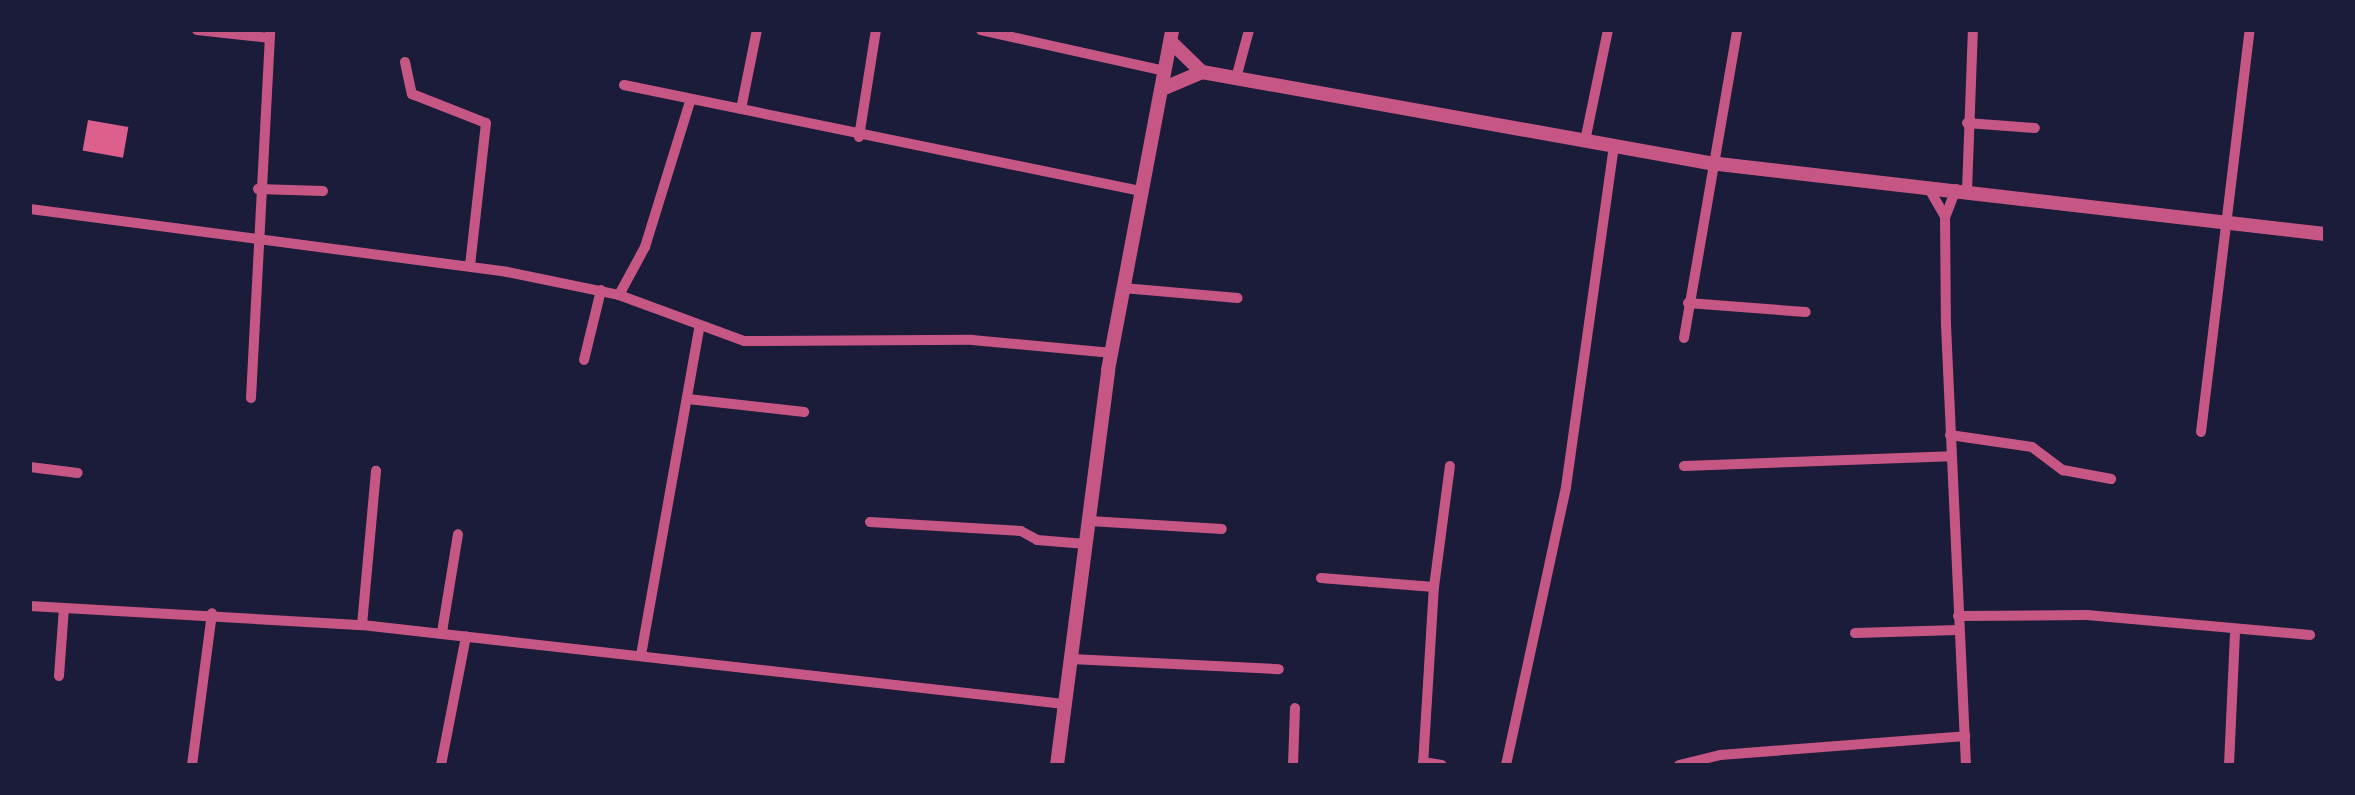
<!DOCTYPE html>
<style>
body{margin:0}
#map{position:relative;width:2355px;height:795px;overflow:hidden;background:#1b1b3a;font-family:"DM Sans",sans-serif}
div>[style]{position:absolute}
.building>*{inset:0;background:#dd5f8e;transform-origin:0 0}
.minor>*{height:10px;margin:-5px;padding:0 5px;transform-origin:5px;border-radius:5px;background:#c65784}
.tertiary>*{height:14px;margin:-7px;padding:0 7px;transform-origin:7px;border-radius:7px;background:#c65784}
span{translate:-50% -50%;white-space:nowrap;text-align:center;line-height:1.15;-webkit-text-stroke:10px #1b1b3a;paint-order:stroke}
.frame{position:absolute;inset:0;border:32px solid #1b1b3a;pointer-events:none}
</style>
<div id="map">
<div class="building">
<div style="left:88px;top:120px;width:41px;height:31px;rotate:10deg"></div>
</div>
<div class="minor">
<div style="left:197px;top:30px;width:72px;rotate:6.3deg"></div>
<div style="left:981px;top:30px;width:189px;rotate:12.6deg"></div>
<div style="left:405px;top:62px;width:33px;rotate:78deg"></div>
<div style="left:412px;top:94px;width:79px;rotate:21.4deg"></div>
<div style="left:486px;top:123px;width:144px;rotate:96.4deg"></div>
<div style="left:1236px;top:78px;width:50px;rotate:-74.8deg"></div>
<div style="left:624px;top:85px;width:528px;rotate:11.59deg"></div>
<div style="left:741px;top:109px;width:81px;rotate:-78.6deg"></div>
<div style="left:1967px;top:123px;width:68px;rotate:4.2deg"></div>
<div style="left:859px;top:137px;width:108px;rotate:-81deg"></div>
<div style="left:1585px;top:141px;width:113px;rotate:-78.3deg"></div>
<div style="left:1928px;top:187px;width:34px;rotate:60deg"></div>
<div style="left:258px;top:189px;width:65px;rotate:1.8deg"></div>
<div style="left:1956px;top:189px;width:30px;rotate:111deg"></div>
<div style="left:1945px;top:217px;width:108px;rotate:89.5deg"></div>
<div style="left:1946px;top:325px;width:440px;rotate:87.4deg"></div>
<div style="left:1967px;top:191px;width:161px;rotate:-87.9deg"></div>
<div style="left:30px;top:209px;width:481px;rotate:7.5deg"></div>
<div style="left:507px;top:272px;width:114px;rotate:11.6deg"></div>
<div style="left:619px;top:295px;width:133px;rotate:20.2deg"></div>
<div style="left:744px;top:341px;width:228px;rotate:-0.3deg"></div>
<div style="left:972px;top:340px;width:141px;rotate:5.3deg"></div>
<div style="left:1123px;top:288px;width:115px;rotate:5deg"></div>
<div style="left:619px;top:295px;width:55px;rotate:-61.6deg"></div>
<div style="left:645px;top:247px;width:152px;rotate:-72.8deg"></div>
<div style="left:1688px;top:303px;width:118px;rotate:4.4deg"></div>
<div style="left:1684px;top:338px;width:313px;rotate:-80.2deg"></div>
<div style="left:584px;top:360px;width:72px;rotate:-76.3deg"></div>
<div style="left:251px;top:398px;width:368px;rotate:-87deg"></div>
<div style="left:688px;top:399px;width:117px;rotate:6.4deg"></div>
<div style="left:2201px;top:432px;width:405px;rotate:-83.1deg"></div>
<div style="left:1950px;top:435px;width:83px;rotate:8.3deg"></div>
<div style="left:2032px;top:447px;width:39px;rotate:37deg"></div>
<div style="left:2063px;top:470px;width:49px;rotate:10.6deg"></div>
<div style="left:1684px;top:466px;width:267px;rotate:-2.1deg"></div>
<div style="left:30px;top:467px;width:48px;rotate:7.1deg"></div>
<div style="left:1089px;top:521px;width:133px;rotate:3.4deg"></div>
<div style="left:870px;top:522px;width:151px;rotate:3.4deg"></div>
<div style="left:1021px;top:531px;width:18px;rotate:29deg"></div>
<div style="left:1037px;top:540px;width:49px;rotate:4.7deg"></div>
<div style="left:1321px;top:578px;width:113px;rotate:4.6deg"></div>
<div style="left:30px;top:606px;width:333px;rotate:3.3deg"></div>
<div style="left:362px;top:625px;width:706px;rotate:6.42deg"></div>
<div style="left:1958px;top:616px;width:129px;rotate:-0.4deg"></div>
<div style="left:2087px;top:615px;width:224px;rotate:5.1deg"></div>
<div style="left:362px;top:625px;width:155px;rotate:-84.8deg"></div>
<div style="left:442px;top:632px;width:99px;rotate:-80.7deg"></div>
<div style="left:1855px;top:633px;width:103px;rotate:-1.7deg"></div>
<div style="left:641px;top:655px;width:331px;rotate:-79.9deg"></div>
<div style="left:1071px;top:659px;width:208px;rotate:2.8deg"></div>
<div style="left:59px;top:676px;width:68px;rotate:-85.8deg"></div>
<div style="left:1423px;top:762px;width:19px;rotate:9deg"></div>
<div style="left:192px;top:765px;width:153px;rotate:-82.5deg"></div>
<div style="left:441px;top:765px;width:131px;rotate:-79deg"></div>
<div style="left:1293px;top:765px;width:57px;rotate:-88deg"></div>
<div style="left:1423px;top:765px;width:178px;rotate:-86.5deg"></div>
<div style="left:1434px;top:587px;width:122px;rotate:-82.5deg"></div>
<div style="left:1506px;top:765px;width:284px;rotate:-77.8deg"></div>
<div style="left:1566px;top:487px;width:343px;rotate:-82deg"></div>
<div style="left:1679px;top:765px;width:42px;rotate:-13.7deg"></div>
<div style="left:1720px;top:755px;width:246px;rotate:-4.4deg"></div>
<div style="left:2229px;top:765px;width:133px;rotate:-87.4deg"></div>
</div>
<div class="tertiary">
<div style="left:1171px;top:42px;width:43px;rotate:44.1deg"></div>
<div style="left:1162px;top:89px;width:43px;rotate:-23deg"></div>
<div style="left:1202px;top:72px;width:516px;rotate:10.16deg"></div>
<div style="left:1710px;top:163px;width:619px;rotate:6.59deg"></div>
<div style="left:1057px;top:765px;width:398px;rotate:-82.6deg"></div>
<div style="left:1108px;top:370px;width:346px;rotate:-79.3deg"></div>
</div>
<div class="frame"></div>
</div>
